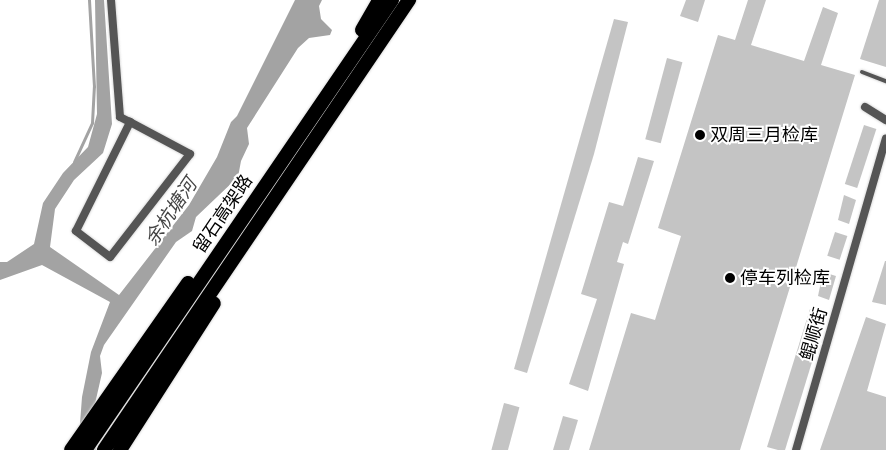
<!DOCTYPE html>
<meta charset="utf-8">
<style>
body{margin:0}
#map{position:relative;width:886px;height:450px;overflow:hidden;background:#fff;font-family:Rubik,"Noto Sans SC",sans-serif}
div>[style]{position:absolute}
.water>*{inset:0;background:#a3a3a3}
.stream>*{height:2.5px;margin:-1.25px;padding:0 1.25px;transform-origin:1.25px;border-radius:1.25px;background:#a3a3a3}
.building>*{inset:0;background:#c4c4c4;transform-origin:0 0}
.roads{filter:drop-shadow(0 0 1px #dbdbdb) drop-shadow(0 0 1px #dbdbdb)}
.lane>*{height:4px;margin:-2px;padding:0 2px;transform-origin:2px;border-radius:2px;background:#555}
.street>*{height:8px;margin:-4px;padding:0 4px;transform-origin:4px;border-radius:4px;background:#555}
.highway>*{height:14px;margin:-7px;padding:0 7px;transform-origin:7px;border-radius:7px;background:#000}
.dots>*{width:14px;height:14px;translate:-50% -50%;box-sizing:border-box;border:2px solid #fff;border-radius:50%}
span{translate:-50% -50%;white-space:nowrap;text-align:center;line-height:1.15;-webkit-text-stroke:4px #fff;paint-order:stroke}
.poi-label{font-size:18px;color:#000}
.left{translate:0 -50%;text-align:left}
.street-label{font-size:18px;color:#000}
.water-label{font-size:19px;color:#444;font-style:italic}
</style>
<div id="map">
<div class="water">
<div style="clip-path:polygon(95px 0,104px 0,112px 124px,103px 153px,74px 180px,55px 209px,50px 247px,119px 295px,189px 205px,217px 157px,231px 122px,237px 116px,295px 0,322px 0,319px 6px,321px 19px,332px 30px,330px 35px,309px 38px,298px 48px,247px 128px,249px 144px,241px 161px,238px 177px,196px 217px,192px 231px,176px 242px,104px 345px,100px 356px,102px 373px,92px 417px,96px 450px,78px 450px,82px 397px,91px 352px,110px 302px,42px 265px,0 280px,0 262px,7px 262px,34px 244px,43px 203px,63px 173px,88px 147px,97px 114px)"></div>
</div>
<div class="stream">
<div style="left:74px;top:162px;width:43px;rotate:-65.2deg"></div>
<div style="left:92px;top:123px;width:36px;rotate:-87deg"></div>
<div style="left:94px;top:87px;width:87px;rotate:-93.3deg"></div>
</div>
<div class="building">
<div style="clip-path:polygon(686px 0,705px 0,698px 22px,680px 16px)"></div>
<div style="clip-path:polygon(748px 0,766px 0,751px 45px,804px 61px,823px 7px,838px 13px,821px 65px,855px 75px,740px 450px,589px 450px,631px 313px,655px 320px,681px 236px,658px 228px,718px 35px,735px 40px)"></div>
<div style="clip-path:polygon(879px 0,886px 0,886px 67px,860px 59px)"></div>
<div style="clip-path:polygon(614px 19px,628px 22px,594px 154px,527px 373px,514px 369px)"></div>
<div style="left:667px;top:58px;width:16px;height:84px;rotate:15deg"></div>
<div style="left:864px;top:125px;width:13px;height:62px;rotate:18deg"></div>
<div style="clip-path:polygon(638px 157px,654px 161px,628px 244px,623px 242px,617px 262px,624px 264px,588px 391px,569px 384px,597px 299px,581px 294px,609px 202px,623px 206px)"></div>
<div style="clip-path:polygon(844px 195px,856px 200px,849px 224px,838px 220px)"></div>
<div style="left:835px;top:232px;width:13px;height:25px;rotate:18deg"></div>
<div style="clip-path:polygon(885px 261px,886px 261px,886px 305px,872px 302px)"></div>
<div style="clip-path:polygon(823px 272px,836px 276px,829px 300px,818px 296px)"></div>
<div style="clip-path:polygon(810px 309px,827px 313px,785px 450px,778px 450px,767px 447px)"></div>
<div style="clip-path:polygon(866px 317px,886px 324px,867px 391px,886px 397px,886px 450px,820px 450px)"></div>
<div style="left:504px;top:403px;width:16px;height:49px;rotate:15deg"></div>
<div style="clip-path:polygon(563px 416px,578px 420px,569px 450px,553px 450px)"></div>
</div>
<div class="roads">
<div class="lane">
<div style="left:862px;top:72px;width:26px;rotate:21deg"></div>
</div>
<div class="street">
<div style="left:111px;top:0;width:117px;rotate:85.6deg"></div>
<div style="left:120px;top:117px;width:11px;rotate:27deg"></div>
<div style="left:130px;top:122px;width:68px;rotate:28.1deg"></div>
<div style="left:190px;top:154px;width:130px;rotate:127.8deg"></div>
<div style="left:110px;top:257px;width:43px;rotate:-142.6deg"></div>
<div style="left:76px;top:231px;width:122px;rotate:-63.6deg"></div>
<div style="left:865px;top:107px;width:25px;rotate:32deg"></div>
<div style="left:796px;top:450px;width:324px;rotate:-73.9deg"></div>
</div>
<div class="highway">
<div style="left:362px;top:30px;width:34px;rotate:-60deg"></div>
<div style="left:71px;top:450px;width:204px;rotate:-55deg"></div>
<div style="left:85px;top:450px;width:545px;rotate:-55.7deg"></div>
<div style="left:104px;top:450px;width:544px;rotate:-55.87deg"></div>
<div style="left:120px;top:450px;width:174px;rotate:-57.4deg"></div>
</div>
</div>
<div class="dots">
<div style="left:700px;top:135px;background:#000"></div>
<div style="left:730px;top:278px;background:#000"></div>
</div>
<div class="poi-label">
<span class="left" style="left:710px;top:135px">双周三月检库</span>
<span class="left" style="left:740px;top:278px">停车列检库</span>
</div>
<div class="street-label">
<span style="left:223px;top:214px;rotate:-56deg">留石高架路</span>
<span style="left:814px;top:334px;rotate:-74deg">鲲顺街</span>
</div>
<div class="water-label">
<span style="left:171px;top:212px;rotate:-56deg">余杭塘河</span>
</div>
</div>
